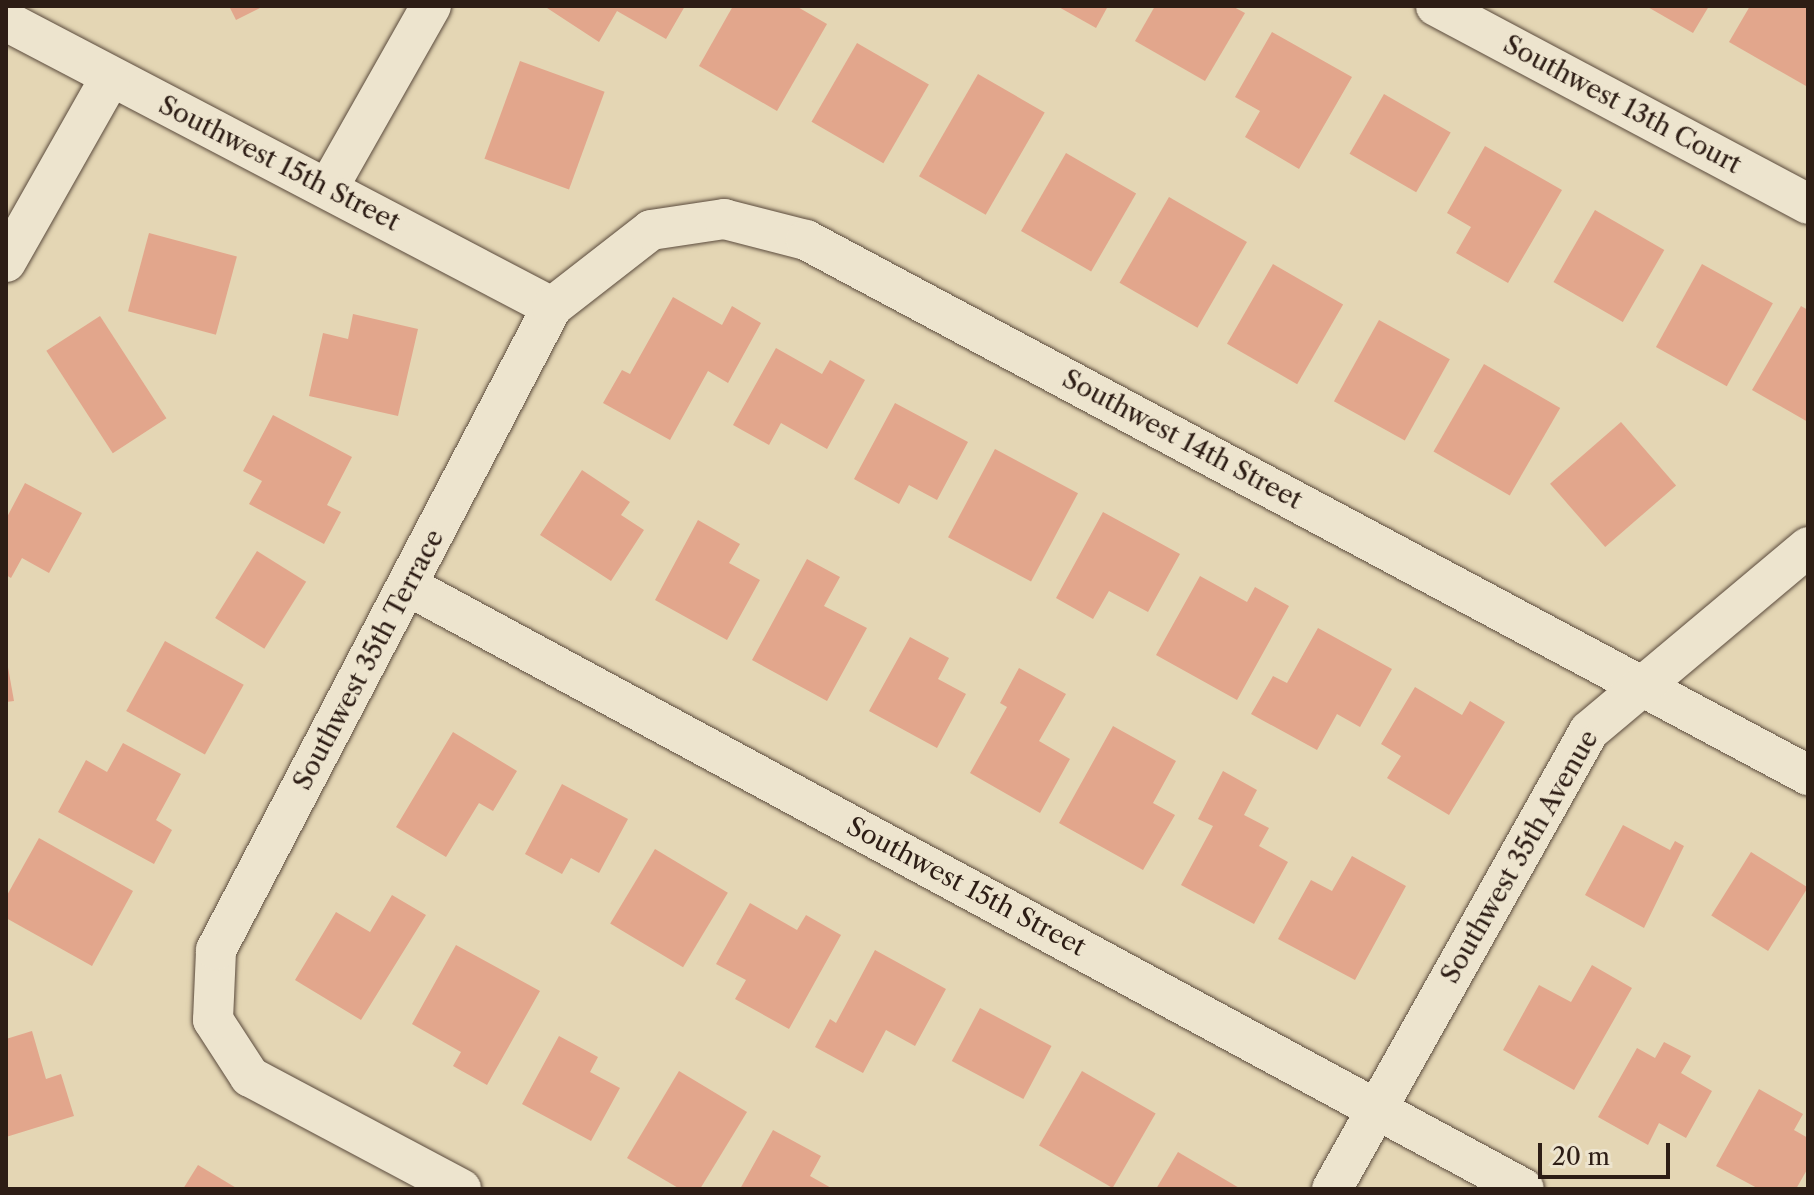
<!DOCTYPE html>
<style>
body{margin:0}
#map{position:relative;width:1814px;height:1195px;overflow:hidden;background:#e4d6b4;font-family:"Libre Caslon Text",serif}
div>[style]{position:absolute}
.building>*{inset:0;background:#e2a68c;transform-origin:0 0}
.roads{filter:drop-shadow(0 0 2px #5b4b3d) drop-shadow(0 0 2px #5b4b3d)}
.minor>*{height:40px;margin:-20px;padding:0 20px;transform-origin:20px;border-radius:20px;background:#ede4ce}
span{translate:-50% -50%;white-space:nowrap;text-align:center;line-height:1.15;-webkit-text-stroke:8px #ede4ce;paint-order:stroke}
.street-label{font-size:26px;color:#2d1d15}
.frame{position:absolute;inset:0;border:8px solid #2d1d15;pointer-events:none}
.scale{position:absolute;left:1538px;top:1143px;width:132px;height:36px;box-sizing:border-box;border:4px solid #2d1d15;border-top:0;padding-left:10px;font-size:24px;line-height:28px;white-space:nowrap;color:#2d1d15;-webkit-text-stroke:6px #ede4ce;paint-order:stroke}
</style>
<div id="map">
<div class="building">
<div style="clip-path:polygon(229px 6px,264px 6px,236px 20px)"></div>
<div style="clip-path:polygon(544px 6px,685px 6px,666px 39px,617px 11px,599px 42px)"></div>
<div style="clip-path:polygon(733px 6px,796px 6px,827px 24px,777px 111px,699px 66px)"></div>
<div style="clip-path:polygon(1057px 6px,1108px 6px,1096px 28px)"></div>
<div style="clip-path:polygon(1155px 6px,1232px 6px,1245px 13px,1205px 81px,1135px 41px)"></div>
<div style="clip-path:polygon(1646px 6px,1709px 6px,1693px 33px)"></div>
<div style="clip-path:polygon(1750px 6px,1808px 6px,1806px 86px,1729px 42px)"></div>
<div style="clip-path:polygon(1272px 32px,1352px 77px,1299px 169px,1245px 137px,1260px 111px,1235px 97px)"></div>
<div style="left:857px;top:43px;width:83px;height:91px;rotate:30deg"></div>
<div style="left:520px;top:61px;width:90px;height:104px;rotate:20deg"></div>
<div style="left:978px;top:74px;width:77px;height:118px;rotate:30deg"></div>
<div style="left:1384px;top:94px;width:77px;height:69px;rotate:30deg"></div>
<div style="clip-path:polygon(1485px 146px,1562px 190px,1508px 283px,1456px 253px,1471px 227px,1447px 213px)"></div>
<div style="left:1066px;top:153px;width:81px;height:90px;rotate:30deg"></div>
<div style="left:1169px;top:197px;width:90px;height:99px;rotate:30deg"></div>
<div style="left:1595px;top:210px;width:80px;height:83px;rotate:30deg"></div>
<div style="left:149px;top:233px;width:91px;height:81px;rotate:15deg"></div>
<div style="left:1273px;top:264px;width:81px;height:92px;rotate:30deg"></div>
<div style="left:1702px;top:264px;width:81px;height:95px;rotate:29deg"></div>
<div style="clip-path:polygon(673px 297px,722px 325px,732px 306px,761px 323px,728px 383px,708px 371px,670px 440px,603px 403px,622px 370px,630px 374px)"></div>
<div style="clip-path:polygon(1801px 306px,1808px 310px,1808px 422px,1752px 390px)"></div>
<div style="clip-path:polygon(353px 314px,418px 329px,398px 416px,309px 396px,323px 333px,348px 339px)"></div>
<div style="left:100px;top:316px;width:122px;height:64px;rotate:57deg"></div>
<div style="left:1379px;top:320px;width:81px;height:93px;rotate:29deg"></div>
<div style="clip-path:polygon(776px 348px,822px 374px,830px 360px,865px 380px,827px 449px,781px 423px,769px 445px,733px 425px)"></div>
<div style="left:1484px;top:364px;width:88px;height:101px;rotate:30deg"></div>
<div style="clip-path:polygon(895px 403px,968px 442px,937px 500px,909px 485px,899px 504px,854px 479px)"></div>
<div style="clip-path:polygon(273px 415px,352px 457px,327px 505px,341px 512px,324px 544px,249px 504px,262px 481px,243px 471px)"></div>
<div style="left:1621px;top:422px;width:84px;height:94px;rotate:49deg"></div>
<div style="left:995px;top:449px;width:94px;height:100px;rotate:28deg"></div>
<div style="clip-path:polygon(582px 470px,630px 502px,621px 515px,644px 530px,611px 581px,540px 535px)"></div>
<div style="clip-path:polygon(25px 483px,82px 513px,49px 573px,22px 558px,11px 578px,6px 575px,6px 519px)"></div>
<div style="clip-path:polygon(1103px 512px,1180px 554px,1148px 612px,1109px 591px,1093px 619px,1056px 598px)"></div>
<div style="clip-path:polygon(698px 520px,740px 544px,729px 563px,760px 580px,727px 640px,655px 600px)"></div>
<div style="left:257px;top:551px;width:58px;height:79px;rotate:32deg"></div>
<div style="clip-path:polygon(807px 559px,840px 577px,824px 606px,867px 628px,827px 701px,752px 660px)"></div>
<div style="clip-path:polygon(1200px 576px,1247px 602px,1255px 587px,1289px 606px,1237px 700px,1156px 655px)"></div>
<div style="clip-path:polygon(1318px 628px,1392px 669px,1360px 727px,1337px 714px,1317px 750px,1251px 714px,1273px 676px,1287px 683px)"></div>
<div style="clip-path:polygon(910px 637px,949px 658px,938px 679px,966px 694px,937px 748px,869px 711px)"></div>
<div style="left:165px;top:641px;width:90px;height:80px;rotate:29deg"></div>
<div style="clip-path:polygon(6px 656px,14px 701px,6px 702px)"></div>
<div style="clip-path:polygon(1019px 668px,1066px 694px,1039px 741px,1070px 759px,1040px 813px,970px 773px,1007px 707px,1000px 703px)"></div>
<div style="clip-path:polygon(1415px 687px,1462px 715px,1470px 701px,1505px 722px,1449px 815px,1387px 778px,1401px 756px,1381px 744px)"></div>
<div style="clip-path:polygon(1113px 726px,1176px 761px,1153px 803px,1175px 815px,1143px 870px,1059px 823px)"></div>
<div style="clip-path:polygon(453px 732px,517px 771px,493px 811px,479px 803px,446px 857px,396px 827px)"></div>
<div style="clip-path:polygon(123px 743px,181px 774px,156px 820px,172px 830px,154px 864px,58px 812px,86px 760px,107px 772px)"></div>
<div style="clip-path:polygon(1223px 771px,1257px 790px,1244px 815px,1269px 828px,1259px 846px,1288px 862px,1254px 924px,1181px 885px,1213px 826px,1198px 819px)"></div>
<div style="clip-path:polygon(562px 784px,628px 819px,599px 873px,571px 858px,562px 874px,525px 854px)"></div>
<div style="clip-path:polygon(1623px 825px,1670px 850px,1675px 841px,1684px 846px,1644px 928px,1585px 895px)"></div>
<div style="clip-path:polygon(39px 838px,133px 891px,92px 966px,6px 918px,6px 897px)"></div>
<div style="left:655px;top:849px;width:85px;height:87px;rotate:31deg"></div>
<div style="left:1751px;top:852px;width:67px;height:75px;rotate:32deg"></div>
<div style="clip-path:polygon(1352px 856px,1406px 886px,1355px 980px,1278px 939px,1311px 880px,1332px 891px)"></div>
<div style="clip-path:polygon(392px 895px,426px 915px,361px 1020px,295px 980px,336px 912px,370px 932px)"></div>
<div style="clip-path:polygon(750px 903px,797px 930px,806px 915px,841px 935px,789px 1029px,735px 999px,746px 980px,716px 964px)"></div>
<div style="clip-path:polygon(456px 945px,540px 991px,487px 1085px,453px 1066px,461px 1052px,412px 1024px)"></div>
<div style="clip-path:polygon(875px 950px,946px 989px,915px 1046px,886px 1030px,863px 1073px,815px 1047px,830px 1019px,836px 1023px)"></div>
<div style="clip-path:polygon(1592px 965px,1632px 988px,1574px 1090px,1503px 1050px,1539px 985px,1571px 1002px)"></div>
<div style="left:980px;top:1008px;width:81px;height:60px;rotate:28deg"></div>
<div style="clip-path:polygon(32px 1031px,46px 1079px,61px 1074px,74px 1116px,6px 1137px,6px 1039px)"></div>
<div style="clip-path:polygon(559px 1036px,598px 1057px,590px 1072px,620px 1088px,591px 1141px,522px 1104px)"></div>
<div style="clip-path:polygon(1664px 1042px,1691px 1056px,1681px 1073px,1712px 1091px,1686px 1138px,1659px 1123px,1648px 1145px,1598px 1117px,1637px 1048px,1655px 1058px)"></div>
<div style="clip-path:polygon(679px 1071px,747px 1112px,700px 1189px,680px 1189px,627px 1158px)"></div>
<div style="left:1082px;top:1071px;width:85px;height:86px;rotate:30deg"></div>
<div style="clip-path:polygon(1759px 1089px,1803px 1114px,1794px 1130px,1808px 1138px,1808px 1168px,1796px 1189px,1759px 1189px,1716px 1166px)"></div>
<div style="clip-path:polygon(773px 1130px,821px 1156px,810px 1176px,833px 1189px,740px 1189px)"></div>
<div style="clip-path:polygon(1178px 1152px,1241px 1189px,1156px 1189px)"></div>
<div style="clip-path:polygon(198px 1165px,238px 1189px,183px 1189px)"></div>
</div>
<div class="roads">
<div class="minor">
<div style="left:1436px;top:6px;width:421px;rotate:28deg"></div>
<div style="left:6px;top:21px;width:616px;rotate:27.65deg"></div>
<div style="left:328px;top:188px;width:209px;rotate:-60.5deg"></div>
<div style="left:6px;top:262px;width:211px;rotate:-60.5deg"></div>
<div style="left:408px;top:586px;width:1268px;rotate:28.38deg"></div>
<div style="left:461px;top:1189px;width:239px;rotate:-152deg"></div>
<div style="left:250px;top:1077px;width:68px;rotate:-123deg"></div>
<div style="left:213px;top:1020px;width:70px;rotate:-87.5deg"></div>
<div style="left:216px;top:950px;width:725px;rotate:-62.41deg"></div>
<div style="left:552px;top:307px;width:125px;rotate:-37.9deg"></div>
<div style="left:651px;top:230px;width:74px;rotate:-8.6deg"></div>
<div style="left:724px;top:219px;width:85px;rotate:14.4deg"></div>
<div style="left:806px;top:240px;width:1136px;rotate:28.1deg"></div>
<div style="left:1332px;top:1189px;width:525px;rotate:-60.7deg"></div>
<div style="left:1589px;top:731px;width:286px;rotate:-40deg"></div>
</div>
</div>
<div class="street-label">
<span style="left:1622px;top:105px;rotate:28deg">Southwest 13th Court</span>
<span style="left:279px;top:164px;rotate:27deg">Southwest 15th Street</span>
<span style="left:1182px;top:440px;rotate:28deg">Southwest 14th Street</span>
<span style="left:369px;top:660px;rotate:-62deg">Southwest 35th Terrace</span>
<span style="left:1520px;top:857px;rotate:-60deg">Southwest 35th Avenue</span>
<span style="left:966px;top:887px;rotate:28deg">Southwest 15th Street</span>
</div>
<div class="frame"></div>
<div class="scale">20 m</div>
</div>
